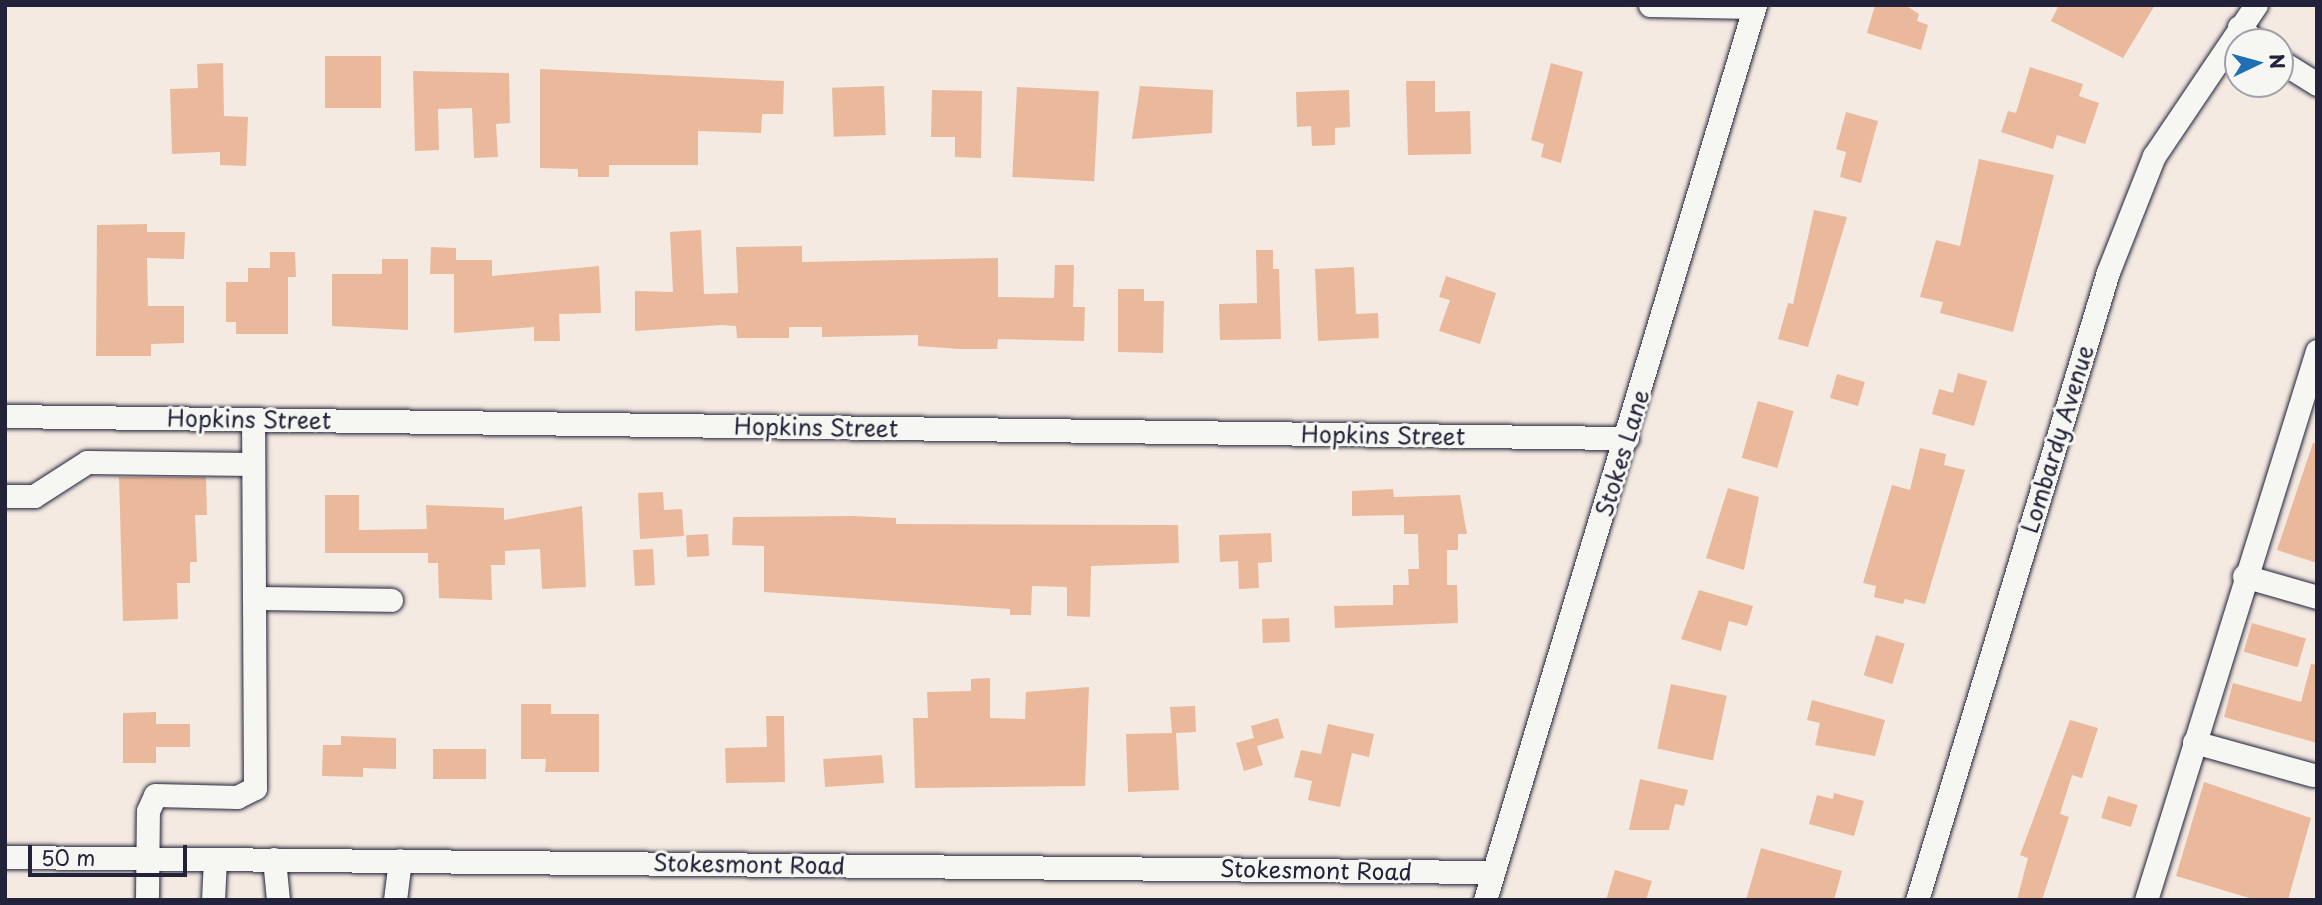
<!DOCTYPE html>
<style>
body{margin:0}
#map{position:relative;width:2322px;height:905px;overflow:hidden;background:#f4eae1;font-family:"Playpen Sans",sans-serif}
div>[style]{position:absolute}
.building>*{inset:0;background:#eab99b;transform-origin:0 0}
.roads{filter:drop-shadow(0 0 2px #22223b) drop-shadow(0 0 2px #22223b)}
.minor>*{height:23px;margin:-11.5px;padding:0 11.5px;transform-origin:11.5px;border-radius:11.5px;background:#f6f6f2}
span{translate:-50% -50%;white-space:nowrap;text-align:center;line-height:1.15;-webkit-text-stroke:6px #f6f6f2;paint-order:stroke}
.street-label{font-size:23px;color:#22223b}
.frame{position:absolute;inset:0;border:7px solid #22223b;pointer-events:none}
.north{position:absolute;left:2224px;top:28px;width:70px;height:70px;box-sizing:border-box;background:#f6f6f2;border:2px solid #a1a1a9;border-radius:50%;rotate:85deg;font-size:19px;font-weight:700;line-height:28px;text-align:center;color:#22223b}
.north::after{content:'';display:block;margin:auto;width:24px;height:32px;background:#1f6fb2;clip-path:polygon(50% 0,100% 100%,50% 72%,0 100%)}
.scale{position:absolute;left:28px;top:845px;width:159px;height:32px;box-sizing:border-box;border:4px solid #22223b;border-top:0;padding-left:9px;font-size:21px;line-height:24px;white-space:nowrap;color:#22223b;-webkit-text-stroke:5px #f6f6f2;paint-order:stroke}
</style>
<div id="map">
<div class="building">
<div style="clip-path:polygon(1875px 5px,1905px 5px,1919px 14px,1917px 21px,1928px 25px,1921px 50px,1867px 33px)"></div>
<div style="clip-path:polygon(2059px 5px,2155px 5px,2123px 58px,2051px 21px)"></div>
<div style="left:325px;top:56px;width:56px;height:52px"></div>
<div style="clip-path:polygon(223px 63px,224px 116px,248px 117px,246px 166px,220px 165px,220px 152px,172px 154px,170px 89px,198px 88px,197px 64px)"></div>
<div style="clip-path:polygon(1551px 63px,1583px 72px,1561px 163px,1541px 157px,1544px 144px,1531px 140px)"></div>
<div style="clip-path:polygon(2030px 67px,2083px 84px,2079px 96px,2099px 103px,2085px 144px,2057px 135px,2053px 149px,2001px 132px,2008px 111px,2016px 113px)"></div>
<div style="clip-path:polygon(540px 69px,784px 81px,783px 114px,762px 114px,761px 133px,698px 131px,698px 165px,609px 165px,609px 177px,578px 177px,578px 169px,540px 168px)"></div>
<div style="clip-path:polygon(413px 71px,509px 73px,510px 123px,496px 124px,498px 157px,474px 158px,472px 108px,438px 109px,439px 150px,415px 151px)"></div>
<div style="clip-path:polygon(1406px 81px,1435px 81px,1435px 112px,1470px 111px,1471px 154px,1408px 155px)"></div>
<div style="left:884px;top:86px;width:49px;height:52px;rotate:88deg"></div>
<div style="clip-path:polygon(1140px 86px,1213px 90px,1212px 133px,1132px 139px)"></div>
<div style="left:1017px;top:87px;width:82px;height:90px;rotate:3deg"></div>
<div style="clip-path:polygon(932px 90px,982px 91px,981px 158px,955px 157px,955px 137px,931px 137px)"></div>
<div style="clip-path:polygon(1349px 90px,1350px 127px,1335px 128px,1335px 145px,1312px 146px,1311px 126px,1297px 127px,1296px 92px)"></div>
<div style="clip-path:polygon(1846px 112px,1878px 121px,1861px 183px,1840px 177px,1846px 152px,1836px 149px)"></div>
<div style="clip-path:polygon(1979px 159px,2054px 175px,2013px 332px,1940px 313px,1943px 302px,1920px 297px,1936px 240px,1960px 246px)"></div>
<div style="clip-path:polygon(1814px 210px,1847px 217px,1808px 347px,1778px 339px,1788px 303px,1793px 304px)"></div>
<div style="clip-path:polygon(147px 224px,147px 232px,185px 232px,184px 259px,147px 258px,148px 306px,184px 306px,184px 343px,151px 344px,151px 356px,96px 356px,97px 225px)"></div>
<div style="clip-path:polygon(701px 230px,704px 294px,738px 293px,736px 247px,802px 246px,802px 262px,998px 258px,998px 297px,1054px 298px,1055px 265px,1074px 265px,1073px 307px,1085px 307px,1084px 341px,998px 339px,997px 349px,960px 349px,918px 346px,918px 335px,822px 337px,822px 327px,789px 327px,789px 338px,737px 338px,736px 326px,722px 325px,635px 331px,635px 291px,673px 292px,670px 232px)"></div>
<div style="clip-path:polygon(431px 247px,456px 248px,456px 260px,492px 260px,492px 276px,599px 266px,601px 313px,559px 314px,560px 341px,534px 341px,534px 327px,454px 333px,454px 274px,430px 274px)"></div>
<div style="clip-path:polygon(1256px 250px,1273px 250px,1273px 269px,1279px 269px,1281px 339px,1220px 340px,1219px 304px,1257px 303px)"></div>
<div style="clip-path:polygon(270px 252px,295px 252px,296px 277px,288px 277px,288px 334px,236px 334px,236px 322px,226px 322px,226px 282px,248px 282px,248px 268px,270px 268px)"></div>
<div style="clip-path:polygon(382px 259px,408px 259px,408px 330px,332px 326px,332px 274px,382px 274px)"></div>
<div style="clip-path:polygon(1354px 267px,1356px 314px,1378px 313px,1379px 338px,1318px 341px,1315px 269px)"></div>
<div style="clip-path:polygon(1446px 276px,1496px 293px,1480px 344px,1439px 331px,1450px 300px,1439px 297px)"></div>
<div style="clip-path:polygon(1118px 289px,1144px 289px,1144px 301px,1164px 301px,1163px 353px,1118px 352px)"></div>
<div style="clip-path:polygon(1958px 373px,1987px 381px,1974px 426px,1932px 414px,1939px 389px,1953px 393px)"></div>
<div style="left:1837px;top:374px;width:29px;height:25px;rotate:16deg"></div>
<div style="left:1758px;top:401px;width:37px;height:59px;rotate:16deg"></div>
<div style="clip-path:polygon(2313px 443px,2317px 444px,2317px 563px,2277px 550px)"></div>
<div style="clip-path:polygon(1920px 448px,1946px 454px,1944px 465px,1965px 470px,1925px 604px,1905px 599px,1903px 604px,1874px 597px,1876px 586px,1863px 583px,1892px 485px,1910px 490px)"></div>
<div style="clip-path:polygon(119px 477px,206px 477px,207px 515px,195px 515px,197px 562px,190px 562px,190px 583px,177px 583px,178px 619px,123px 621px)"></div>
<div style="clip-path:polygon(1728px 488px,1759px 497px,1744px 570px,1706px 558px)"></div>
<div style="clip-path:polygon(1393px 489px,1394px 497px,1460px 495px,1467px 534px,1458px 534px,1458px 550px,1447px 550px,1447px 585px,1457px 585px,1458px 623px,1335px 628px,1334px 606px,1393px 605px,1393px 585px,1409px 585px,1408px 569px,1419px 569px,1418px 534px,1404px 534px,1404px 515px,1352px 516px,1352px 491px)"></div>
<div style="clip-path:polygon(663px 492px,664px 510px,682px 509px,684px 536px,640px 539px,638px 493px)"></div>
<div style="clip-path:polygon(325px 495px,359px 495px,359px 530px,427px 529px,426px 505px,504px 508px,504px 520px,582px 506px,586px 587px,542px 589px,540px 549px,505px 551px,505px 565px,491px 565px,492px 600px,439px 598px,438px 563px,428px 563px,428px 553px,325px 553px)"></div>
<div style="clip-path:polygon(853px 516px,896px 518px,896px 524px,1178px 525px,1179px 563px,1091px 566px,1090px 617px,1067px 616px,1067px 587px,1032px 586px,1031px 615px,1010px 615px,1010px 609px,764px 592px,764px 546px,732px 545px,733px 517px)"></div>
<div style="clip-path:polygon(1271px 533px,1272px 562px,1258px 563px,1259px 588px,1239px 589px,1238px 561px,1220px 562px,1219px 535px)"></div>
<div style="left:708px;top:534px;width:22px;height:22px;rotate:87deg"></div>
<div style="left:653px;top:549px;width:36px;height:20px;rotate:87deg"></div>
<div style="clip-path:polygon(1699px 590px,1753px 606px,1747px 626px,1729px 621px,1721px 651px,1681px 639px)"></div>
<div style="left:1289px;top:618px;width:24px;height:27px;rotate:88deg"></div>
<div style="left:2252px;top:623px;width:56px;height:30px;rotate:16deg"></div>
<div style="left:1876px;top:635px;width:30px;height:42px;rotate:17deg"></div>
<div style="clip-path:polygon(2311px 664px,2317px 665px,2317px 743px,2224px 717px,2233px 683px,2301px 702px)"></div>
<div style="clip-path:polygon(990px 678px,990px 718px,1025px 719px,1026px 692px,1089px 687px,1085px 786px,915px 788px,913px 718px,928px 718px,927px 692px,971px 691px,971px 679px)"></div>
<div style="left:1671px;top:684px;width:57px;height:66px;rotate:12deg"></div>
<div style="clip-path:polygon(1812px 700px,1885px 720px,1875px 756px,1815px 745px,1820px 723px,1807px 720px)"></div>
<div style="clip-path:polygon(521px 704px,551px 704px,551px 714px,599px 714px,599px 772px,545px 772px,546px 759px,521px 759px)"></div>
<div style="clip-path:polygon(1195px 706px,1196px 732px,1176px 733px,1179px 790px,1128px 792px,1126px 734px,1172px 733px,1170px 707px)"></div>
<div style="clip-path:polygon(156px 712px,156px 724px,190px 724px,190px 747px,156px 747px,156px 763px,123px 763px,123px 713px)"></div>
<div style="clip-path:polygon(766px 716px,784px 716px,785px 782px,726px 783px,725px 748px,767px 747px)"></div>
<div style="clip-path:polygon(1278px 718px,1284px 738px,1257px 746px,1263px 765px,1244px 771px,1236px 743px,1254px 738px,1251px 726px)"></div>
<div style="clip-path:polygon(2070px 720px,2098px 728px,2082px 778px,2072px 775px,2060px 814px,2069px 817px,2042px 900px,2017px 900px,2028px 858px,2020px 855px)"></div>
<div style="clip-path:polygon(1328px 724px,1374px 734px,1369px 757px,1352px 753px,1340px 807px,1308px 800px,1312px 781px,1294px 777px,1301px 750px,1321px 754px)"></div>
<div style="clip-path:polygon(341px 736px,396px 738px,396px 769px,363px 768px,363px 777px,322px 776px,323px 745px,341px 745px)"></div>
<div style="left:433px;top:749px;width:53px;height:30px"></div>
<div style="left:882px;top:755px;width:28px;height:59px;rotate:86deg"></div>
<div style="clip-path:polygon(1640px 779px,1688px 790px,1684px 806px,1675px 804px,1669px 830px,1629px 830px)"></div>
<div style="clip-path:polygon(2204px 782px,2311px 818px,2288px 900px,2256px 900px,2176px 876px)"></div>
<div style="clip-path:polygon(1834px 793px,1864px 801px,1854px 836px,1809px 824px,1817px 795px,1833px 799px)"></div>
<div style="left:2108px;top:796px;width:31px;height:23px;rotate:17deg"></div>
<div style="clip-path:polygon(1761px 848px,1842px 871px,1834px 900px,1746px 900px)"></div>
<div style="clip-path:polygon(1615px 870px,1652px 881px,1646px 900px,1606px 900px)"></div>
</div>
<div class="roads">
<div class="minor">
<div style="left:1650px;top:5px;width:104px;rotate:1.1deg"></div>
<div style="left:2239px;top:27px;width:23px;rotate:40deg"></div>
<div style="left:2280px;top:61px;width:44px;rotate:31.9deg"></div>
<div style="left:5px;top:416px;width:1622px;rotate:0.78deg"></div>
<div style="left:5px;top:496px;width:29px"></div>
<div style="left:34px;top:496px;width:63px;rotate:-32.7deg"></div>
<div style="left:87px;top:462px;width:166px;rotate:0.7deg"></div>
<div style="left:2244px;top:576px;width:76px;rotate:16deg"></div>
<div style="left:254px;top:598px;width:137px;rotate:0.8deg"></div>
<div style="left:2194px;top:742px;width:123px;rotate:15.5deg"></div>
<div style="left:5px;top:857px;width:1488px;rotate:0.58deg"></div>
<div style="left:274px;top:859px;width:41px;rotate:84.4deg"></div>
<div style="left:147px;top:900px;width:89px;rotate:-89.4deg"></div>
<div style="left:148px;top:811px;width:17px;rotate:-66deg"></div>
<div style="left:155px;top:795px;width:82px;rotate:1.4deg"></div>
<div style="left:237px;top:797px;width:20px;rotate:-27deg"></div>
<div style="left:255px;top:788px;width:369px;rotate:-90.3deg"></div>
<div style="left:213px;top:900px;width:41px;rotate:-87.2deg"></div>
<div style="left:395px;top:900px;width:40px;rotate:-82.9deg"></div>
<div style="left:1485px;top:900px;width:935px;rotate:-73.21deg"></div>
<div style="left:1917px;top:900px;width:656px;rotate:-73.08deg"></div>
<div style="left:2108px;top:272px;width:125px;rotate:-68.4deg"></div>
<div style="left:2154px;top:156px;width:182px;rotate:-56deg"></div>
<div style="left:2146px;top:900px;width:575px;rotate:-72.7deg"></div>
</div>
</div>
<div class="street-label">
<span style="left:249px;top:419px;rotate:1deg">Hopkins Street</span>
<span style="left:816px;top:427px;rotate:1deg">Hopkins Street</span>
<span style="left:1383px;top:435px;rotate:1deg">Hopkins Street</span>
<span style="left:2057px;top:439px;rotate:-73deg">Lombardy Avenue</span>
<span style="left:1622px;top:453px;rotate:-73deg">Stokes Lane</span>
<span style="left:749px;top:864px;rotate:1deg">Stokesmont Road</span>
<span style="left:1316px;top:870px;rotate:1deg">Stokesmont Road</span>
</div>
<div class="frame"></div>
<div class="north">N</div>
<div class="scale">50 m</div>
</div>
